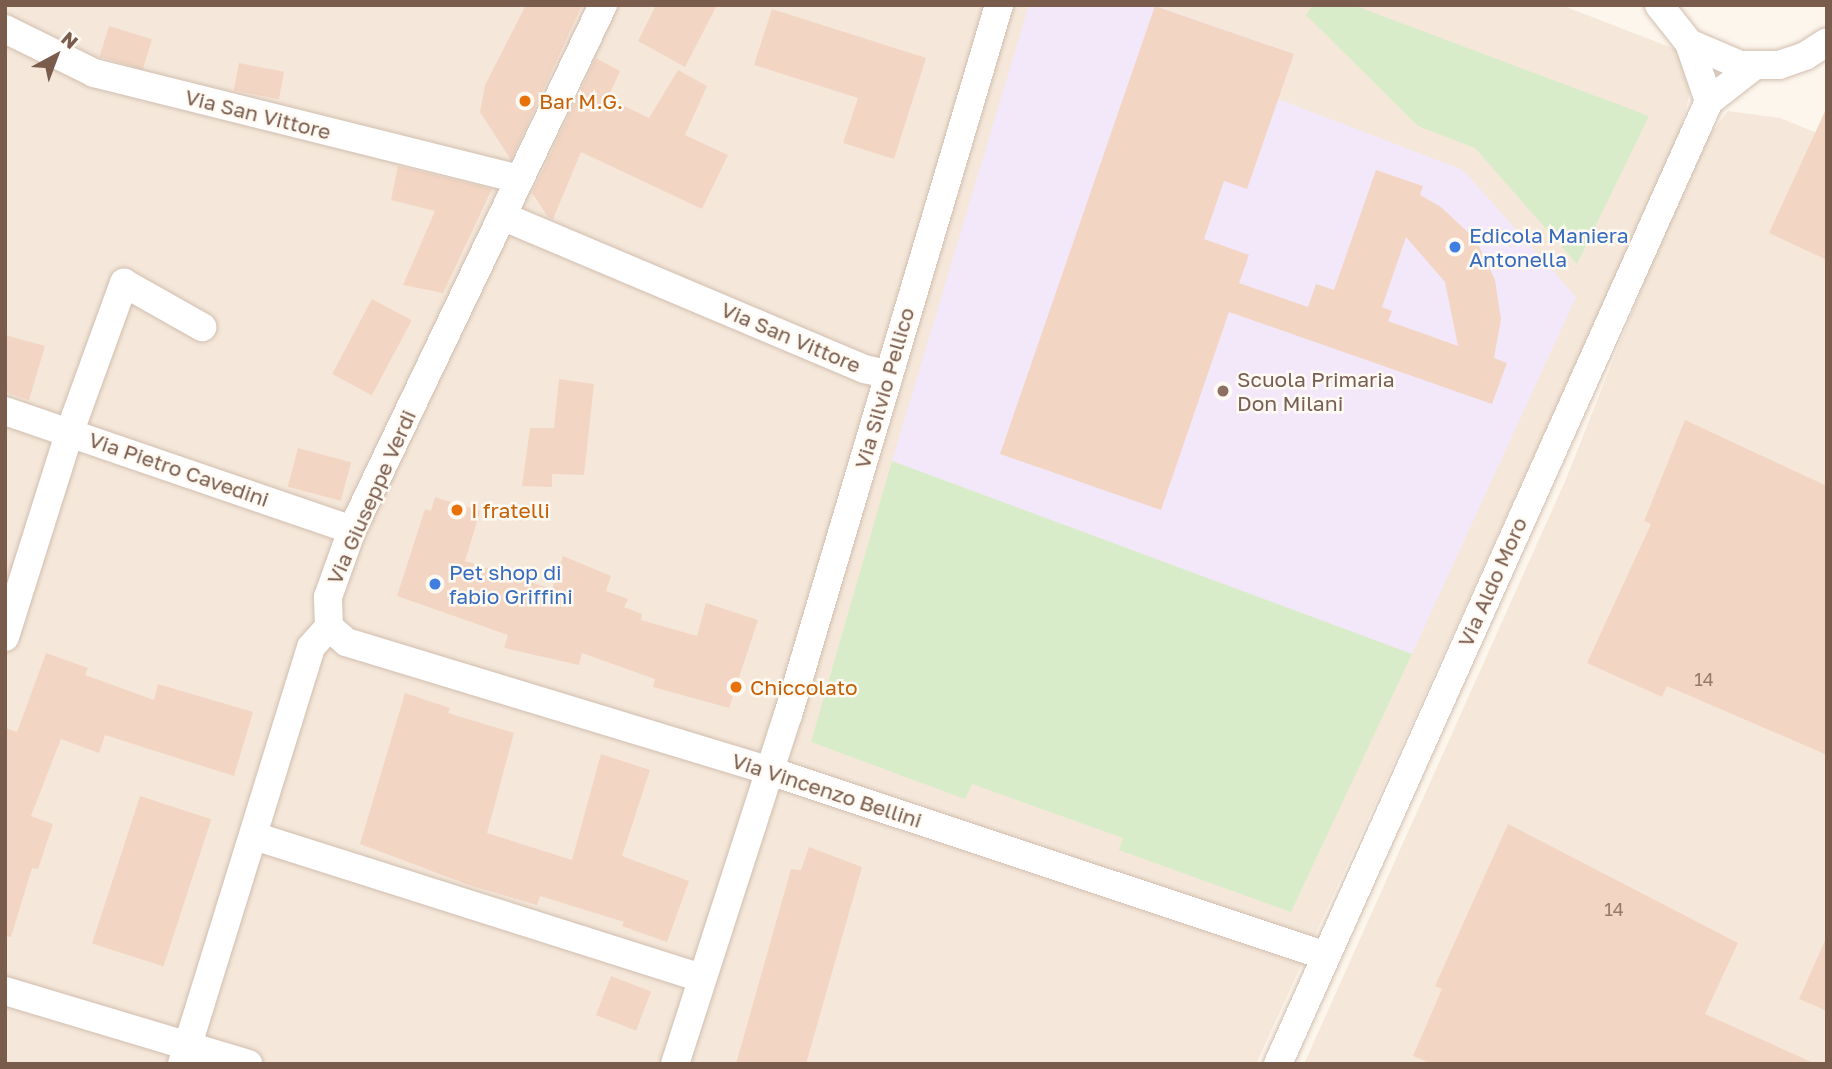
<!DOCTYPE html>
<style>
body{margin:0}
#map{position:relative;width:1832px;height:1069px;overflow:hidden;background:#fdf6ec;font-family:"Golos Text",sans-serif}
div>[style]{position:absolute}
.residential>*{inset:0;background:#f5e8da}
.education>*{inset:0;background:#f3e8fa}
.green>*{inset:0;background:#d8ecc9}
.building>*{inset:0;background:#f3d5c3;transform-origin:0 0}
.roads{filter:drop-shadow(0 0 2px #d1beb0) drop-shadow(0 0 2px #d1beb0)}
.street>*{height:28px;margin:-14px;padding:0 14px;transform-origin:14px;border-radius:14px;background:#fff}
.dots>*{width:19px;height:19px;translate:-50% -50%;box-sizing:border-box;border:4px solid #fffaf3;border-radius:50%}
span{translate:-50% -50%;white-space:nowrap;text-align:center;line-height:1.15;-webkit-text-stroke:5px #fffaf3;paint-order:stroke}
.number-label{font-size:18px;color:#987a6a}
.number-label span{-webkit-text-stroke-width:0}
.food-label{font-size:21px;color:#c56008}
.left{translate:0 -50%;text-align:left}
.street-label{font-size:21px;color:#7a5c4d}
.shop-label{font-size:21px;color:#366cbe}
.education-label{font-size:21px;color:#785e54}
.frame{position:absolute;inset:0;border:7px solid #7a5c4d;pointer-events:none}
.north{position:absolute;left:21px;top:21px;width:70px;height:70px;-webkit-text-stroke:5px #fffaf3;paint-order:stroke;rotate:41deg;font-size:19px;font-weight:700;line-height:28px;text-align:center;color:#7a5c4d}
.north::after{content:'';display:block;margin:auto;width:24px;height:32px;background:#7a5c4d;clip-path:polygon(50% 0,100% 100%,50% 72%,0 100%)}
</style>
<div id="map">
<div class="residential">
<div style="clip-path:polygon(5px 5px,1561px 5px,1688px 54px,1690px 93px,1676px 145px,1256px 1064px,5px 1064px)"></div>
<div style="clip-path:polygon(1728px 111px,1780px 118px,1827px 137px,1827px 1064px,1304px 1064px,1566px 479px,1694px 156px)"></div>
</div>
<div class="education">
<div style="clip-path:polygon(1029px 5px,1154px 5px,1294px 54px,1278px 99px,1463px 170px,1576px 297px,1412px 654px,892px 461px)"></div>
</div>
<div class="green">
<div style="clip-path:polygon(1313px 5px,1353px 5px,1649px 116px,1577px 264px,1475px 148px,1418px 126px,1306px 15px)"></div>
<div style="clip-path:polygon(892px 461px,1412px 654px,1291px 912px,1119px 850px,1123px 838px,972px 784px,965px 799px,811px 742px)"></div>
</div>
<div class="building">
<div style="clip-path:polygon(526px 5px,582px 5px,511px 160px,480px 112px,485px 85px)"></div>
<div style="clip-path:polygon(656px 5px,717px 5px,685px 67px,638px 41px)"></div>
<div style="clip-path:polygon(evenodd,1155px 6px,1294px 54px,1247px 189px,1224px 181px,1204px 239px,1249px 255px,1239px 283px,1308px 307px,1316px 284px,1334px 290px,1376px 170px,1423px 186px,1420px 195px,1441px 207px,1476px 240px,1495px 280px,1501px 319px,1494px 358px,1507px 363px,1492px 404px,1229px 312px,1161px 510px,1000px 454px,1155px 6px,1406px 237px,1445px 282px,1458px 346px,1388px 321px,1392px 311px,1382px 307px,1406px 237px)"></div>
<div style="clip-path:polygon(772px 9px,926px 58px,894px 159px,843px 143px,858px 98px,754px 65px)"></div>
<div style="left:109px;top:26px;width:45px;height:32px;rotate:17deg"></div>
<div style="clip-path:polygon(596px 58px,620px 71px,608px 98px,649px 118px,678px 70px,707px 86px,685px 135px,728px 155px,702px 209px,581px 152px,553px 219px,548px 217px,532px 193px)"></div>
<div style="left:239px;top:63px;width:46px;height:28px;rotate:11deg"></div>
<div style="clip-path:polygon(1827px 107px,1827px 260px,1769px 233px)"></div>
<div style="clip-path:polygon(398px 166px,492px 189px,443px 293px,403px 285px,435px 211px,391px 200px)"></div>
<div style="left:372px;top:299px;width:45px;height:85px;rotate:28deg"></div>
<div style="clip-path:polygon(5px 335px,45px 346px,29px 400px,5px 392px)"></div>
<div style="clip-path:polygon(559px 379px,594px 384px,584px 475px,552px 474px,552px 487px,522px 486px,530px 428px,554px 428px)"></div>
<div style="clip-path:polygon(1685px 420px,1827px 486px,1827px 755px,1667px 686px,1662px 697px,1587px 663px,1651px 524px,1644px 521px)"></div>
<div style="left:298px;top:448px;width:55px;height:40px;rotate:15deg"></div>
<div style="clip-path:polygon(435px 497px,480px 511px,465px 561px,552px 589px,563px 556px,611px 576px,606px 591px,628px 599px,624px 607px,642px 614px,641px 620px,697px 636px,706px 603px,758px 620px,729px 708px,653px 687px,655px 679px,582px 653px,579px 665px,504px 648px,508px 635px,397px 596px,425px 509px,431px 511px)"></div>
<div style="clip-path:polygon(46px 653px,88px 668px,85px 675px,154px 700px,158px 684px,253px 712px,234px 776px,105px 735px,99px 753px,61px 739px,31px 816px,53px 824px,38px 869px,32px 868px,11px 937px,5px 936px,5px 728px,17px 732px)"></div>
<div style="clip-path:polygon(405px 693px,450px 708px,448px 713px,514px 733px,487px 833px,572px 860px,601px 754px,650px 770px,622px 856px,689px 881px,667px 942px,622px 926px,624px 922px,540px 896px,537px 905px,469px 885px,360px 844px)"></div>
<div style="left:140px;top:796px;width:75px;height:155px;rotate:18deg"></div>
<div style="clip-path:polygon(1508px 824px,1738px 943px,1705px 1014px,1816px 1064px,1432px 1064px,1413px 1056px,1442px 989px,1435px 986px)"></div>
<div style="clip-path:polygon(809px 847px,862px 867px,806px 1064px,736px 1064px,791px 869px,801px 870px)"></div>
<div style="clip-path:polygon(1827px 936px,1827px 1011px,1799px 999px)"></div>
<div style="left:611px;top:976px;width:43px;height:42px;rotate:21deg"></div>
</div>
<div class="roads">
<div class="street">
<div style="left:1659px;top:5px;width:48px;rotate:51.7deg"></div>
<div style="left:1689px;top:43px;width:56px;rotate:23.3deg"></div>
<div style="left:1740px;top:65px;width:39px"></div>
<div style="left:1779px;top:65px;width:28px;rotate:-19deg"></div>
<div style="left:1805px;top:56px;width:26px;rotate:-32deg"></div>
<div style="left:5px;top:29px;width:99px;rotate:26.3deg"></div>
<div style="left:94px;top:73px;width:438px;rotate:14deg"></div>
<div style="left:1689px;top:43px;width:61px;rotate:71deg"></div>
<div style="left:502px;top:216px;width:393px;rotate:22.9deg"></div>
<div style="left:864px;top:369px;width:24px;rotate:12deg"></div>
<div style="left:5px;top:411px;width:367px;rotate:18.9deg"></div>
<div style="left:329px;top:627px;width:23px;rotate:41deg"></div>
<div style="left:346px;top:642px;width:443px;rotate:16.9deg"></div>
<div style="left:770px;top:771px;width:586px;rotate:18.4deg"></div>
<div style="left:329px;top:627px;width:30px;rotate:-92deg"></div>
<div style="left:328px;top:597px;width:71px;rotate:-70.3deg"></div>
<div style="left:352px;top:530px;width:582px;rotate:-64.45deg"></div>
<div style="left:5px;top:637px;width:216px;rotate:-72.5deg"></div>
<div style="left:70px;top:431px;width:158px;rotate:-70deg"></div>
<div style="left:124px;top:283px;width:90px;rotate:29.4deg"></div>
<div style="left:254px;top:836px;width:469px;rotate:17.6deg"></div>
<div style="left:5px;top:991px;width:254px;rotate:16.7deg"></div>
<div style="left:182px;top:1064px;width:436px;rotate:-72.8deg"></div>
<div style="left:311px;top:647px;width:27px;rotate:-48deg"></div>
<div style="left:675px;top:1064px;width:367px;rotate:-72.1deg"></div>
<div style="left:788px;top:715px;width:741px;rotate:-73.45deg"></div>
<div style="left:1278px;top:1064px;width:1055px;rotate:-65.89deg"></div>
<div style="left:1709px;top:101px;width:57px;rotate:-37.9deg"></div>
</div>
</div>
<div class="dots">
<div style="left:525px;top:101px;background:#e8710a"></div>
<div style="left:1455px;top:247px;background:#3f7fe0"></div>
<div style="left:1223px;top:391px;background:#8d6e63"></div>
<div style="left:457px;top:510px;background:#e8710a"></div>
<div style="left:435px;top:584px;background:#3f7fe0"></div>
<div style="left:736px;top:687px;background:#e8710a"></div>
</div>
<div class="number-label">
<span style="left:1704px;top:679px">14</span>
<span style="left:1614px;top:909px">14</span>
</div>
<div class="food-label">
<span class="left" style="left:539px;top:101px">Bar M.G.</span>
<span class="left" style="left:471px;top:510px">I fratelli</span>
<span class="left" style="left:750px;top:687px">Chiccolato</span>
</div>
<div class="street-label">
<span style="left:258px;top:114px;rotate:14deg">Via San Vittore</span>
<span style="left:791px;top:337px;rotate:23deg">Via San Vittore</span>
<span style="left:884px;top:388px;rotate:-74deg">Via Silvio Pellico</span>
<span style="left:179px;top:469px;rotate:19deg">Via Pietro Cavedini</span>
<span style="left:371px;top:497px;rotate:-66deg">Via Giuseppe Verdi</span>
<span style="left:1492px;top:582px;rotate:-66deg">Via Aldo Moro</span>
<span style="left:827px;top:790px;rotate:18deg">Via Vincenzo Bellini</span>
</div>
<div class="shop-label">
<span class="left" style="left:1469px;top:247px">Edicola Maniera<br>Antonella</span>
<span class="left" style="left:449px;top:584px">Pet shop di<br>fabio Griffini</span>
</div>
<div class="education-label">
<span class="left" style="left:1237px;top:391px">Scuola Primaria<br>Don Milani</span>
</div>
<div class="frame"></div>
<div class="north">N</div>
</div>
